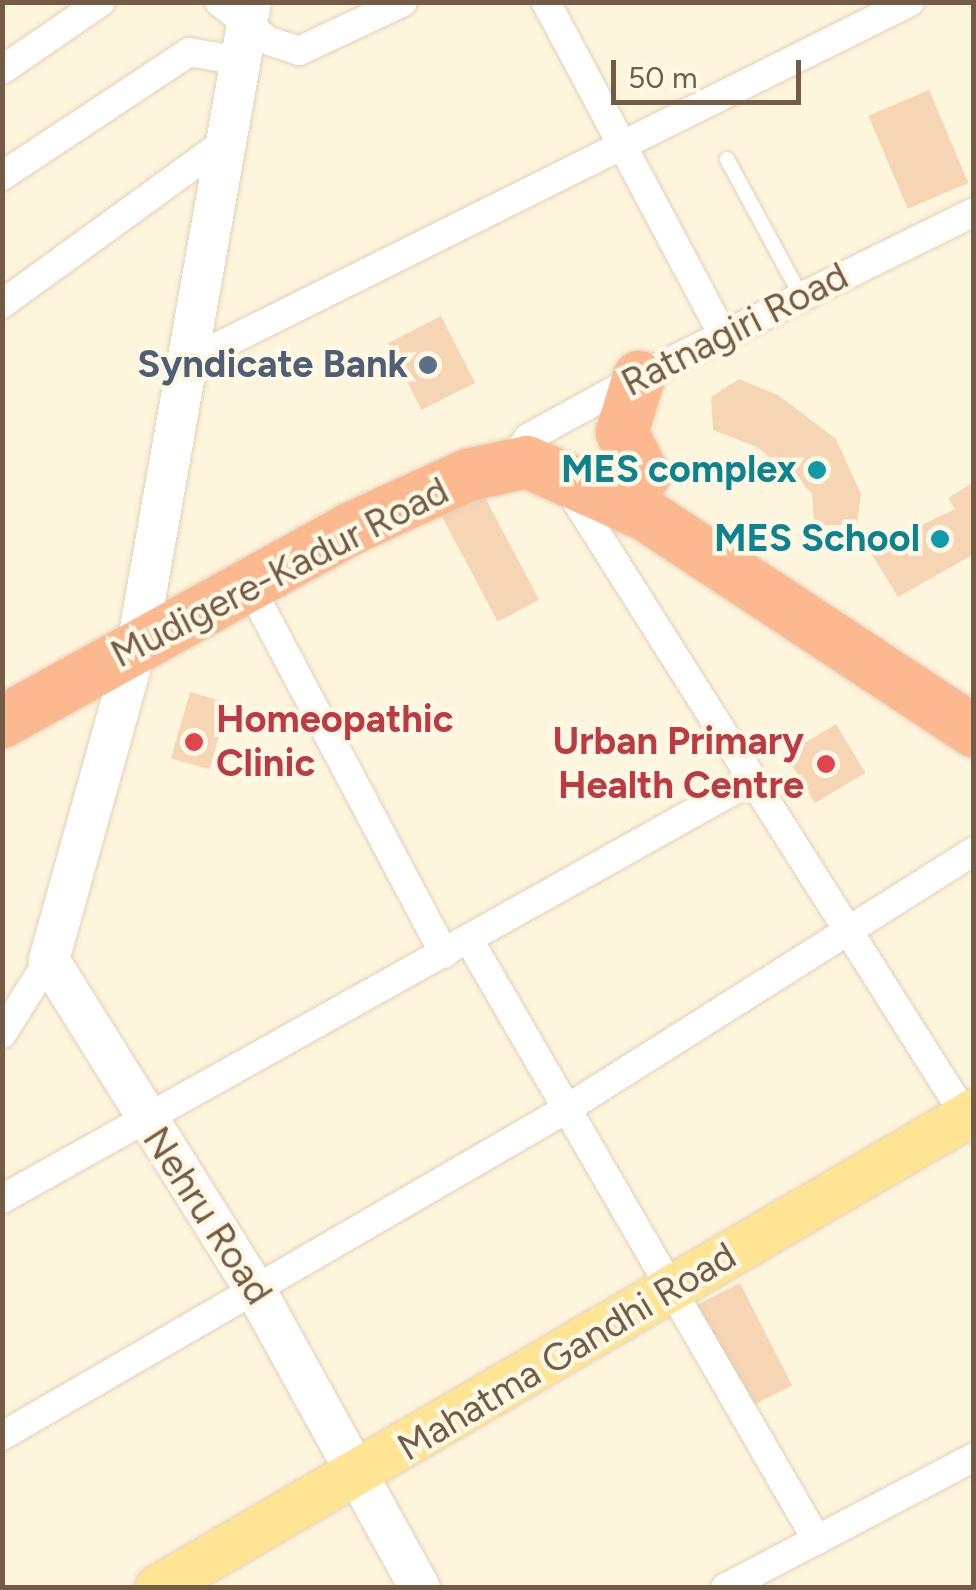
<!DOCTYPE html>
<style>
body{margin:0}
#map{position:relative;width:976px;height:1590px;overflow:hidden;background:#fef5dd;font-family:Figtree,sans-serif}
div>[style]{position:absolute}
.building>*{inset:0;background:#f5d5b3;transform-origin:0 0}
.roads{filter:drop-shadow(0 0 2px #e2d1b9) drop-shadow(0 0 2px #e2d1b9)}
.lane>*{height:14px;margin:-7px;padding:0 7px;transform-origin:7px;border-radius:7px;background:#fff}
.street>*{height:28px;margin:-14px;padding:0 14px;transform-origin:14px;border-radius:14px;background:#fff}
.secondary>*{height:40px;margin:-20px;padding:0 20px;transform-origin:20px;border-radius:20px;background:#fff}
.primary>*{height:45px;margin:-22.5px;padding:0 22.5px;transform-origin:22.5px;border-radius:22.5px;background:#ffe493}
.highway>*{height:52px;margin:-26px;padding:0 26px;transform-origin:26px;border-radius:26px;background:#fcb98f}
.dots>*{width:28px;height:28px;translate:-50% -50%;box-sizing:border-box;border:5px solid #fff8e5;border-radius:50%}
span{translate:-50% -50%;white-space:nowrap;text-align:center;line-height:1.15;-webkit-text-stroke:9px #fff8e5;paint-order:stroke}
.street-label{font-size:38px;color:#745b45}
.service-label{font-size:38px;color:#4e5e75;font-weight:700}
.right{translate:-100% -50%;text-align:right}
.culture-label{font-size:38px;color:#0d838f;font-weight:700}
.health-label{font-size:38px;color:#be3a42;font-weight:700}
.left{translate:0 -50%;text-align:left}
.frame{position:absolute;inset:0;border:5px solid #745b45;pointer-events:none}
.scale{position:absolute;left:611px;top:60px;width:190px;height:45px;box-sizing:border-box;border:5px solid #745b45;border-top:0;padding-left:12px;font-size:30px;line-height:35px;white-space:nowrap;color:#745b45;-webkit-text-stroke:8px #fff8e5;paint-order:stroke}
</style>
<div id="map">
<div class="building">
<div style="left:929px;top:90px;width:101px;height:66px;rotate:67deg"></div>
<div style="left:441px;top:316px;width:75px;height:60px;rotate:63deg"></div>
<div style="clip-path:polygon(739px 379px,778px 395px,836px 439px,861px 494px,857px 525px,814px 525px,812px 493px,757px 447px,713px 430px,711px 397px)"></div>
<div style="clip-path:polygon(974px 482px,974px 554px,898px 597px,869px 550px,955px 509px,948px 498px)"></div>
<div style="left:482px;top:492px;width:122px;height:47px;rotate:62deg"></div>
<div style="left:190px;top:692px;width:40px;height:69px;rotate:16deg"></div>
<div style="left:836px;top:724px;width:57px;height:59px;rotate:59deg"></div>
<div style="left:740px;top:1283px;width:115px;height:48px;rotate:63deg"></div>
</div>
<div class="roads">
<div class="lane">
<div style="left:727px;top:159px;width:156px;rotate:61.6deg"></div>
</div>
<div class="street">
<div style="left:219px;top:2px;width:63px;rotate:38deg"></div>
<div style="left:269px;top:41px;width:32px;rotate:18deg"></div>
<div style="left:299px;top:51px;width:115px;rotate:-25.2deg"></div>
<div style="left:546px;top:2px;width:377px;rotate:62deg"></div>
<div style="left:2px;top:70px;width:120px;rotate:-34.5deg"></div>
<div style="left:2px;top:176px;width:224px;rotate:-33.5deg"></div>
<div style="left:189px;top:52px;width:51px;rotate:10.2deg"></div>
<div style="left:2px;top:304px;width:276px;rotate:-36deg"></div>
<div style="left:195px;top:358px;width:799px;rotate:-26.47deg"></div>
<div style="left:508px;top:464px;width:33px;rotate:-52deg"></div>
<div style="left:528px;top:438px;width:127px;rotate:-28.8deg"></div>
<div style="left:639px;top:377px;width:373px;rotate:-26.2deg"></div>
<div style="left:568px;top:488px;width:757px;rotate:57.67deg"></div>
<div style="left:250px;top:587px;width:415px;rotate:62.1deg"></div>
<div style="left:469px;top:940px;width:694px;rotate:59.89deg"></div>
<div style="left:2px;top:1034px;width:88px;rotate:-57.6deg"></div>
<div style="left:2px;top:1199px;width:859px;rotate:-29.19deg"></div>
<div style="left:2px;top:1436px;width:648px;rotate:-30.08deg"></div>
<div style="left:563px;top:1111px;width:486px;rotate:-32.3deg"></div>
<div style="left:725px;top:1588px;width:281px;rotate:-27.7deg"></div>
</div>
<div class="secondary">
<div style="left:251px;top:2px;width:653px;rotate:100.05deg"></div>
<div style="left:137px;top:645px;width:327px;rotate:105.6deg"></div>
<div style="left:49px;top:960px;width:390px;rotate:58deg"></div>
<div style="left:256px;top:1291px;width:339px;rotate:61.1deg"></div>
</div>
<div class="primary">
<div style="left:157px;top:1588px;width:946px;rotate:-30.28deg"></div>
</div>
<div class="highway">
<div style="left:639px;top:377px;width:58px;rotate:107.2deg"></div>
<div style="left:622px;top:432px;width:49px;rotate:63.4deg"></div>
<div style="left:2px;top:722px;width:398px;rotate:-29deg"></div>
<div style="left:350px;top:529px;width:130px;rotate:-24.6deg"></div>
<div style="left:468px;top:475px;width:60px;rotate:-12.4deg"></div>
<div style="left:527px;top:462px;width:130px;rotate:24deg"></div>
<div style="left:646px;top:515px;width:393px;rotate:33.4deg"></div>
</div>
</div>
<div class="dots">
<div style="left:428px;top:365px;background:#5c6f8a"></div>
<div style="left:817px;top:470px;background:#0f9aa8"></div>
<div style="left:940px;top:539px;background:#0f9aa8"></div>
<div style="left:194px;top:742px;background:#e0444e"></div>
<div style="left:826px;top:764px;background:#e0444e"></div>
</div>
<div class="street-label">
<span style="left:735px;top:330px;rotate:-27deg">Ratnagiri Road</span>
<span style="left:280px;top:573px;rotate:-27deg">Mudigere-Kadur Road</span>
<span style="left:207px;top:1216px;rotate:57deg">Nehru Road</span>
<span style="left:567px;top:1352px;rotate:-31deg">Mahatma Gandhi Road</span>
</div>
<div class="service-label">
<span class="right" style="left:408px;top:365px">Syndicate Bank</span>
</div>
<div class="culture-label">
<span class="right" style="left:797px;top:470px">MES complex</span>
<span class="right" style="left:920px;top:539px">MES School</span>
</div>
<div class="health-label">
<span class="left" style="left:216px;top:742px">Homeopathic<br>Clinic</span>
<span class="right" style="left:804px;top:764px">Urban Primary<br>Health Centre</span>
</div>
<div class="frame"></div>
<div class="scale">50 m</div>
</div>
